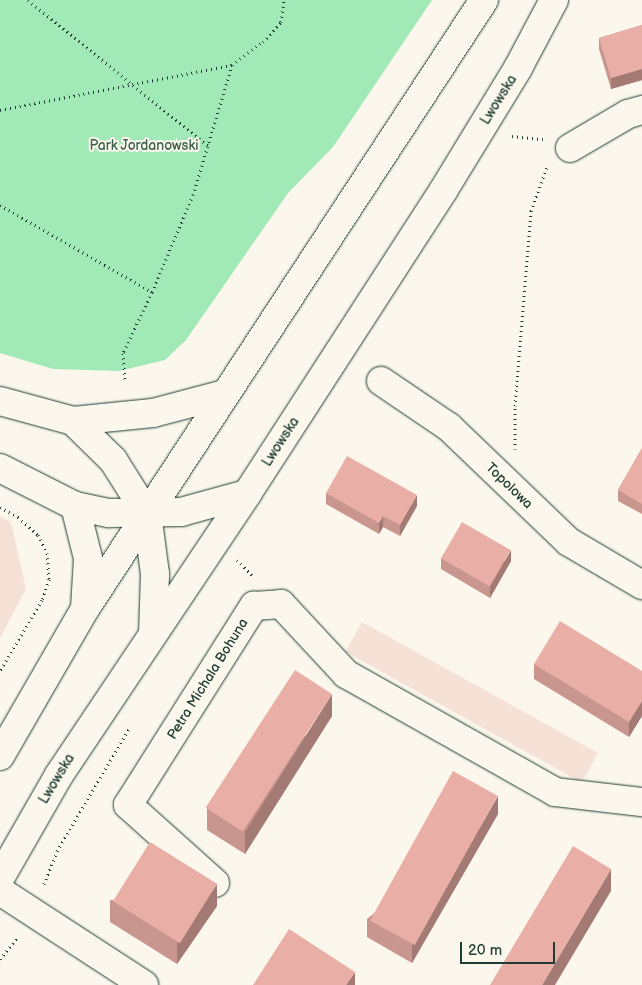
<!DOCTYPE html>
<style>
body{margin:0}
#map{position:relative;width:642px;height:985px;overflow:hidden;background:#fbf7ec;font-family:"Balsamiq Sans",sans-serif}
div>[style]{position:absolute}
.built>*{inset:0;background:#f6e1d7;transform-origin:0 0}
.green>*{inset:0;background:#a1e9b7}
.path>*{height:3px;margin-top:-1.5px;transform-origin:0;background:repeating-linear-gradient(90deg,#1f3d34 0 1px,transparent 0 5px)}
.roads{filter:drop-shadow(0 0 1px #1f3d34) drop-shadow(0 0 1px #1f3d34)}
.minor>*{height:28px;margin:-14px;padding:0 14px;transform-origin:14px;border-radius:14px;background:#fbf7ec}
.major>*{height:28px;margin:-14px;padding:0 14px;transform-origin:14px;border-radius:14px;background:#fbf7ec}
.wall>*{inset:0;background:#c8968f}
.shaded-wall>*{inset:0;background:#a37a74}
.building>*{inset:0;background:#e9afa6;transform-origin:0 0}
span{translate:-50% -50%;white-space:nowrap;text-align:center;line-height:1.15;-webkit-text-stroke:4px #fbf7ec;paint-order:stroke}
.street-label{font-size:14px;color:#1f3d34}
.park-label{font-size:14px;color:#395f4e}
.scale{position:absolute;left:460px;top:942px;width:95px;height:22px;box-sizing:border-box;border:2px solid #1f3d34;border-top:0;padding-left:6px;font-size:15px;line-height:18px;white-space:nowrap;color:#1f3d34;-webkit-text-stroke:4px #fbf7ec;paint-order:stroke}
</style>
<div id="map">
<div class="built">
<div style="clip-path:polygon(0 516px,11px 522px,26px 589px,0 638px)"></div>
<div style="left:362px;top:622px;width:270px;height:34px;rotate:29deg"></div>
</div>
<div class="green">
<div style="clip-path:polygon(0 0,432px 0,333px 147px,288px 193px,186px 340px,165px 360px,119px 371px,53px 369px,0 353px)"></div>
</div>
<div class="path">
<div style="left:28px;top:0;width:232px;rotate:39deg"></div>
<div style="left:0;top:110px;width:236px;rotate:-11deg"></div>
<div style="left:512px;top:136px;width:31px;rotate:6deg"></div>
<div style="left:0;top:205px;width:175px;rotate:29.8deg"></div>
<div style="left:152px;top:292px;width:68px;rotate:115.4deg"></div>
<div style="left:123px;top:353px;width:28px;rotate:86deg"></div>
<div style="left:152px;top:292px;width:105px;rotate:-67.1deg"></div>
<div style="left:193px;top:195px;width:136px;rotate:-73.3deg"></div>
<div style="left:232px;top:65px;width:39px;rotate:-37deg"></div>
<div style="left:263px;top:42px;width:27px;rotate:-48deg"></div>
<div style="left:281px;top:22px;width:22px;rotate:-82deg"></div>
<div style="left:515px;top:449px;width:43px;rotate:-90deg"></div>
<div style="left:515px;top:406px;width:196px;rotate:-85.3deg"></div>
<div style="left:531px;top:211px;width:47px;rotate:-70deg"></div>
<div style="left:0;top:507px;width:21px;rotate:29deg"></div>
<div style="left:18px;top:517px;width:27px;rotate:42deg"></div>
<div style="left:38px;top:535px;width:20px;rotate:63deg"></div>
<div style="left:47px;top:553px;width:26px;rotate:86deg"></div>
<div style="left:49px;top:579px;width:22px;rotate:108deg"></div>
<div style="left:42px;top:600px;width:82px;rotate:120.6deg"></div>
<div style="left:237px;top:560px;width:21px;rotate:45deg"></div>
<div style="left:44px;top:884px;width:35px;rotate:-68deg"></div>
<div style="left:57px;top:851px;width:144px;rotate:-59.5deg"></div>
<div style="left:0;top:959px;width:27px;rotate:-51deg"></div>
</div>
<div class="roads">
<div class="minor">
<div style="left:570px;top:148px;width:67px;rotate:-30.4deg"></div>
<div style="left:628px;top:114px;width:15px;rotate:-16deg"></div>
<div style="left:381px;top:381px;width:82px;rotate:34.1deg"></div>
<div style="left:449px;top:427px;width:166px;rotate:43.8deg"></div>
<div style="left:569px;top:542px;width:85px;rotate:30.5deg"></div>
<div style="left:0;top:401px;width:76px;rotate:15.3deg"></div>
<div style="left:73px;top:421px;width:80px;rotate:-5.7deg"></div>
<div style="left:153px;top:413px;width:74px;rotate:-14.8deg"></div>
<div style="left:73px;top:421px;width:56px;rotate:44.3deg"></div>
<div style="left:113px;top:460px;width:64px;rotate:57.8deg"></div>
<div style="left:147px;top:514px;width:61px;rotate:82.4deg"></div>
<div style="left:155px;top:574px;width:60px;rotate:91.9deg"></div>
<div style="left:0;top:468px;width:84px;rotate:26.9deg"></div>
<div style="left:75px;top:506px;width:35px;rotate:12deg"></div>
<div style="left:109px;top:513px;width:72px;rotate:-0.8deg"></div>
<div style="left:181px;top:512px;width:68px;rotate:-15.3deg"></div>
<div style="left:75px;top:506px;width:54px;rotate:76deg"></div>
<div style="left:88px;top:558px;width:51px;rotate:93.4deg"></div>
<div style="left:215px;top:883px;width:117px;rotate:-138.1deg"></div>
<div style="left:128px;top:805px;width:236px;rotate:-57.7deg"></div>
<div style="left:254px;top:606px;width:27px;rotate:-4deg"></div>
<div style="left:281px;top:604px;width:96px;rotate:47.1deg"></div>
<div style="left:346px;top:674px;width:240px;rotate:29.4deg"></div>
<div style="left:555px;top:792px;width:88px;rotate:6.6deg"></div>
<div style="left:0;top:891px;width:172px;rotate:33.1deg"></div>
</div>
<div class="major">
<div style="left:0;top:756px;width:170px;rotate:-60deg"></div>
<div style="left:85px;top:609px;width:728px;rotate:-56.77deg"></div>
<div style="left:0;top:878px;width:119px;rotate:-60.2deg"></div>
<div style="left:59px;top:775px;width:338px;rotate:-56.2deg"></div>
<div style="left:247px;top:494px;width:361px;rotate:-57.1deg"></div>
<div style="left:443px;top:191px;width:144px;rotate:-58.6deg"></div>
<div style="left:518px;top:68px;width:77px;rotate:-62.1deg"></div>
</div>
</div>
<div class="wall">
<div style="clip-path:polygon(642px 25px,642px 80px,611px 89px,599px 49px,599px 38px)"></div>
<div style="clip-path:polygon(642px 448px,642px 514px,618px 501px,618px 490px)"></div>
<div style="clip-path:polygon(326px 493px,417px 506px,400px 536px,383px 527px,379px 534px,326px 504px)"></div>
<div style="clip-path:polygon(441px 558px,511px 561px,490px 598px,441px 569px)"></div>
<div style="clip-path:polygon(534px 664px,642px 671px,642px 716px,629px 737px,534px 679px)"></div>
<div style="clip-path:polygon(332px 716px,245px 854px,207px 830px,207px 808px)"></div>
<div style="clip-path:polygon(498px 814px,412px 963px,367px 937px,367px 919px)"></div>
<div style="clip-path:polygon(110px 900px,217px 906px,177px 964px,110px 922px)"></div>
</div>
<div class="shaded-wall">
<div style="clip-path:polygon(642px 69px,642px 80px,611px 89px,611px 78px)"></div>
<div style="clip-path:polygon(417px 495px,417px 506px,400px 536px,400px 525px)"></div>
<div style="clip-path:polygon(383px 516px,383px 527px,379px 534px,379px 523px)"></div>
<div style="clip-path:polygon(511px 550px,511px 561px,490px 598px,490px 587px)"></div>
<div style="clip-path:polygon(332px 694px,332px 716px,245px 854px,245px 832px)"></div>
<div style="clip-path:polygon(642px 701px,642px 716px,629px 737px,629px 722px)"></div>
<div style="clip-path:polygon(498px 796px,498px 814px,412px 963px,412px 945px)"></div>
<div style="clip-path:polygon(611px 869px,611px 891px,555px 985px,542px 985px)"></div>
<div style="clip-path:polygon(217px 884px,217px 906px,177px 964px,177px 942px)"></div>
<div style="clip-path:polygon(355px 972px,355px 985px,346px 985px)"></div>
</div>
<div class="building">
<div style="clip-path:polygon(642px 25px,642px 69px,611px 78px,599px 38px)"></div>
<div style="clip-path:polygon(642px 448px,642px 504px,618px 490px)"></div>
<div style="clip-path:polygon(347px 456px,417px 495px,400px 525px,383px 516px,379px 523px,326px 493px)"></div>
<div style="left:462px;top:522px;width:56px;height:42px;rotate:30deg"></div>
<div style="clip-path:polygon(560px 621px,642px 671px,642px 701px,629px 722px,534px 664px)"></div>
<div style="left:295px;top:670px;width:44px;height:164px;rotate:33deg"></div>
<div style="left:453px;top:771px;width:51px;height:171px;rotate:29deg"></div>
<div style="left:150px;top:842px;width:79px;height:70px;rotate:32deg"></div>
<div style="clip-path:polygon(573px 846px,611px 869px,542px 985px,490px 985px)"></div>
<div style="clip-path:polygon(289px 929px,355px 972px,346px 985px,253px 985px)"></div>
</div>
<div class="street-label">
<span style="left:499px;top:100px;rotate:-58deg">Lwowska</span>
<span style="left:281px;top:442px;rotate:-57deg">Lwowska</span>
<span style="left:509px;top:486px;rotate:44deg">Topolowa</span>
<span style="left:208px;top:679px;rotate:-58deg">Petra Michala Bohuna</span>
<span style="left:57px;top:779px;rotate:-59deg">Lwowska</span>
</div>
<div class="park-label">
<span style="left:144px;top:146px">Park Jordanowski</span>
</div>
<div class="scale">20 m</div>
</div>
